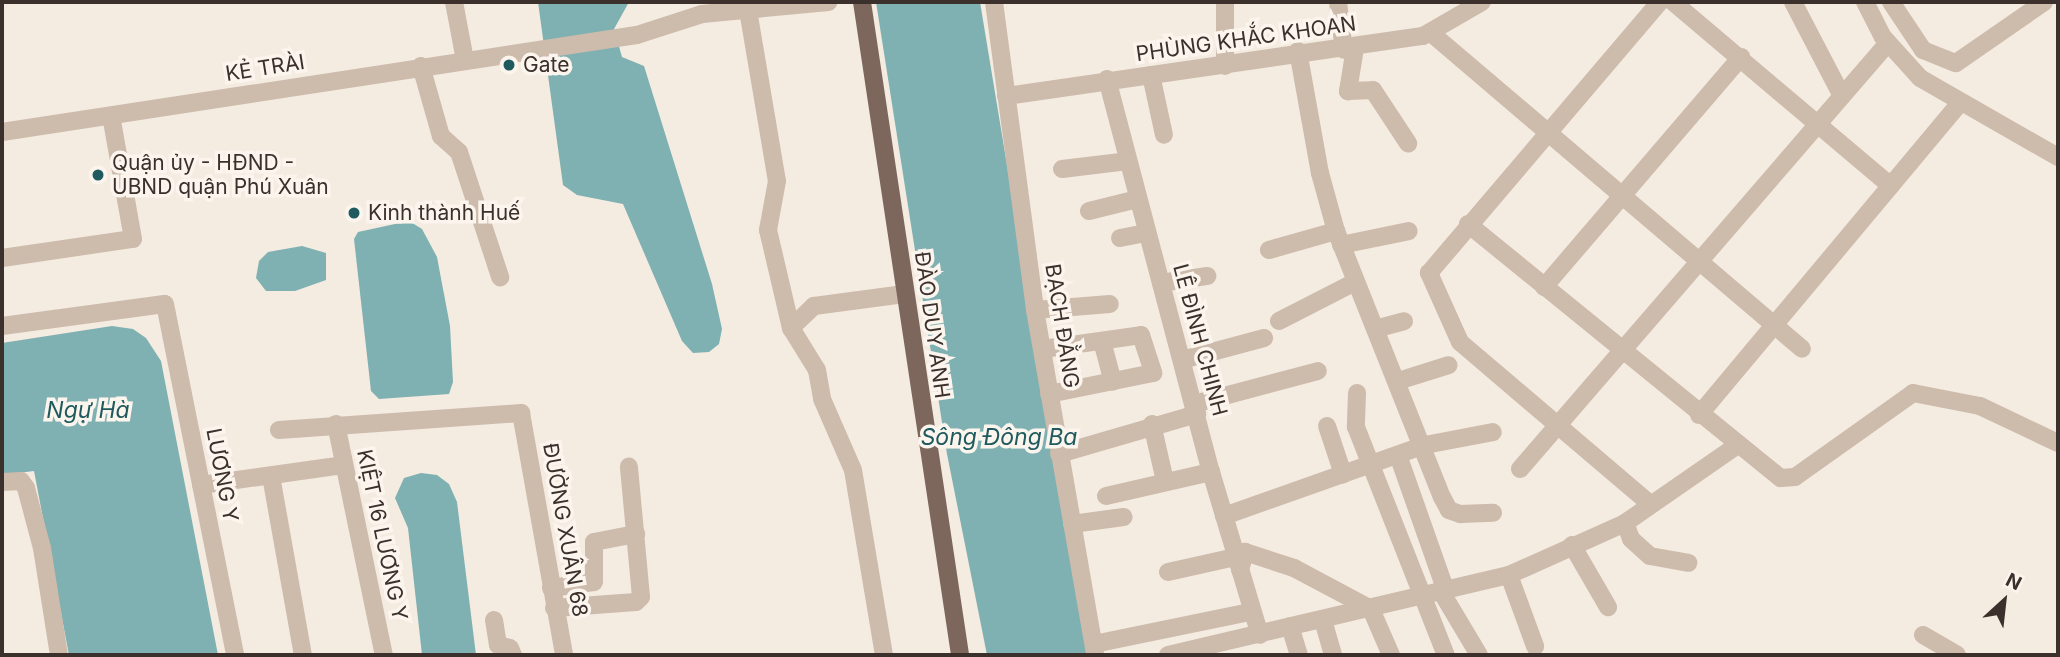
<!DOCTYPE html>
<meta charset="utf-8">
<style>
body{margin:0}
#map{position:relative;width:2060px;height:657px;overflow:hidden;background:#f4ebe1;font-family:Inter,sans-serif}
div>[style]{position:absolute}
.water>*{inset:0;background:#7fb0b2}
.minor>*{height:18px;margin:-9px;padding:0 9px;transform-origin:9px;border-radius:9px;background:#cdbbac}
.major>*{height:18px;margin:-9px;padding:0 9px;transform-origin:9px;border-radius:9px;background:#7d675c}
.dots>*{width:19px;height:19px;translate:-50% -50%;box-sizing:border-box;border:4px solid #fbf5ee;border-radius:50%}
span{translate:-50% -50%;white-space:nowrap;text-align:center;line-height:1.15;-webkit-text-stroke:7px #fbf5ee;paint-order:stroke}
.street-label{font-size:21px;color:#3b302b}
.poi-label{font-size:21px;color:#3b302b}
.left{translate:0 -50%;text-align:left}
.water-label{font-size:23px;color:#1f5a5e;font-style:italic}
.frame{position:absolute;inset:0;border:4px solid #3b302b;pointer-events:none}
.north{position:absolute;left:1969px;top:566px;width:70px;height:70px;-webkit-text-stroke:5px #fbf5ee;paint-order:stroke;rotate:27deg;font-size:19px;font-weight:700;line-height:28px;text-align:center;color:#3b302b}
.north::after{content:'';display:block;margin:auto;width:24px;height:32px;background:#3b302b;clip-path:polygon(50% 0,100% 100%,50% 72%,0 100%)}
</style>
<div id="map">
<div class="water">
<div style="clip-path:polygon(538px 2px,629px 2px,614px 29px,622px 57px,644px 66px,712px 284px,722px 329px,719px 344px,709px 352px,693px 353px,682px 341px,623px 204px,577px 195px,563px 185px)"></div>
<div style="clip-path:polygon(876px 2px,980px 2px,1088px 655px,987px 655px,947px 454px)"></div>
<div style="clip-path:polygon(409px 221px,422px 229px,437px 257px,450px 326px,453px 382px,449px 394px,379px 399px,371px 391px,354px 239px,358px 232px)"></div>
<div style="clip-path:polygon(302px 246px,326px 253px,326px 280px,295px 291px,266px 291px,256px 278px,259px 261px,268px 252px)"></div>
<div style="clip-path:polygon(112px 326px,133px 329px,146px 338px,161px 361px,218px 655px,69px 655px,34px 471px,2px 475px,2px 343px)"></div>
<div style="clip-path:polygon(421px 473px,437px 475px,449px 484px,457px 502px,476px 655px,422px 655px,408px 528px,395px 498px,404px 478px)"></div>
</div>
<div class="minor">
<div style="left:454px;top:2px;width:59px;rotate:79.3deg"></div>
<div style="left:994px;top:2px;width:311px;rotate:82.4deg"></div>
<div style="left:1035px;top:310px;width:350px;rotate:80.1deg"></div>
<div style="left:1225px;top:2px;width:64px;rotate:90deg"></div>
<div style="left:1338px;top:2px;width:48px;rotate:82.9deg"></div>
<div style="left:1673px;top:2px;width:285px;rotate:40.2deg"></div>
<div style="left:1793px;top:2px;width:106px;rotate:62.5deg"></div>
<div style="left:1865px;top:2px;width:39px;rotate:63deg"></div>
<div style="left:1883px;top:37px;width:55px;rotate:47.9deg"></div>
<div style="left:1920px;top:78px;width:159px;rotate:29.8deg"></div>
<div style="left:1891px;top:2px;width:58px;rotate:56.3deg"></div>
<div style="left:1923px;top:50px;width:35px;rotate:22deg"></div>
<div style="left:1956px;top:63px;width:107px;rotate:-34.7deg"></div>
<div style="left:748px;top:10px;width:173px;rotate:80.4deg"></div>
<div style="left:777px;top:181px;width:50px;rotate:100.4deg"></div>
<div style="left:768px;top:230px;width:101px;rotate:76.8deg"></div>
<div style="left:791px;top:328px;width:49px;rotate:58.2deg"></div>
<div style="left:817px;top:370px;width:29px;rotate:80deg"></div>
<div style="left:822px;top:399px;width:77px;rotate:66.4deg"></div>
<div style="left:853px;top:470px;width:188px;rotate:80.5deg"></div>
<div style="left:1431px;top:33px;width:487px;rotate:40.4deg"></div>
<div style="left:1355px;top:48px;width:44px;rotate:99.2deg"></div>
<div style="left:1348px;top:91px;width:25px;rotate:-2deg"></div>
<div style="left:1373px;top:90px;width:64px;rotate:56.6deg"></div>
<div style="left:1298px;top:51px;width:124px;rotate:79.8deg"></div>
<div style="left:1320px;top:173px;width:60px;rotate:74.6deg"></div>
<div style="left:1336px;top:231px;width:286px;rotate:68.3deg"></div>
<div style="left:1442px;top:497px;width:15px;rotate:62deg"></div>
<div style="left:1449px;top:510px;width:12px;rotate:20deg"></div>
<div style="left:1460px;top:514px;width:33px;rotate:-2deg"></div>
<div style="left:421px;top:66px;width:73px;rotate:74.1deg"></div>
<div style="left:441px;top:136px;width:24px;rotate:42deg"></div>
<div style="left:459px;top:152px;width:132px;rotate:71.8deg"></div>
<div style="left:1151px;top:75px;width:61px;rotate:77.8deg"></div>
<div style="left:1107px;top:79px;width:407px;rotate:75.2deg"></div>
<div style="left:1211px;top:472px;width:170px;rotate:73.3deg"></div>
<div style="left:1006px;top:96px;width:421px;rotate:-8.2deg"></div>
<div style="left:1423px;top:36px;width:68px;rotate:-30deg"></div>
<div style="left:2px;top:132px;width:642px;rotate:-8.69deg"></div>
<div style="left:637px;top:35px;width:68px;rotate:-17.9deg"></div>
<div style="left:702px;top:14px;width:127px;rotate:-5.4deg"></div>
<div style="left:1062px;top:169px;width:66px;rotate:-6.9deg"></div>
<div style="left:1089px;top:211px;width:49px;rotate:-14deg"></div>
<div style="left:1468px;top:224px;width:403px;rotate:39.1deg"></div>
<div style="left:1781px;top:478px;width:14px;rotate:-4deg"></div>
<div style="left:1795px;top:477px;width:145px;rotate:-35.4deg"></div>
<div style="left:1913px;top:393px;width:68px;rotate:11deg"></div>
<div style="left:1980px;top:406px;width:86px;rotate:25.4deg"></div>
<div style="left:1120px;top:238px;width:25px;rotate:-11deg"></div>
<div style="left:1341px;top:245px;width:69px;rotate:-11.6deg"></div>
<div style="left:1269px;top:250px;width:70px;rotate:-15.8deg"></div>
<div style="left:2px;top:258px;width:132px;rotate:-8.3deg"></div>
<div style="left:133px;top:239px;width:125px;rotate:-100.1deg"></div>
<div style="left:1161px;top:283px;width:47px;rotate:-8.7deg"></div>
<div style="left:1544px;top:287px;width:303px;rotate:-49.4deg"></div>
<div style="left:1035px;top:310px;width:75px;rotate:-4.6deg"></div>
<div style="left:1279px;top:321px;width:85px;rotate:-27.2deg"></div>
<div style="left:2px;top:326px;width:164px;rotate:-7.7deg"></div>
<div style="left:165px;top:304px;width:358px;rotate:78.7deg"></div>
<div style="left:791px;top:328px;width:32px;rotate:-44deg"></div>
<div style="left:814px;top:306px;width:91px;rotate:-7.6deg"></div>
<div style="left:1375px;top:329px;width:30px;rotate:-15deg"></div>
<div style="left:1102px;top:341px;width:42px;rotate:75deg"></div>
<div style="left:1043px;top:349px;width:99px;rotate:-8.1deg"></div>
<div style="left:1141px;top:335px;width:40px;rotate:72deg"></div>
<div style="left:1153px;top:373px;width:106px;rotate:168.6deg"></div>
<div style="left:1182px;top:360px;width:85px;rotate:-15deg"></div>
<div style="left:1398px;top:381px;width:53px;rotate:-17.4deg"></div>
<div style="left:1357px;top:393px;width:34px;rotate:92deg"></div>
<div style="left:1356px;top:427px;width:245px;rotate:68.5deg"></div>
<div style="left:1194px;top:404px;width:128px;rotate:-14.9deg"></div>
<div style="left:1699px;top:415px;width:407px;rotate:-50.1deg"></div>
<div style="left:336px;top:424px;width:236px;rotate:78.3deg"></div>
<div style="left:1152px;top:424px;width:58px;rotate:77.2deg"></div>
<div style="left:1327px;top:426px;width:51px;rotate:71.6deg"></div>
<div style="left:279px;top:430px;width:243px;rotate:-4deg"></div>
<div style="left:521px;top:413px;width:246px;rotate:79.9deg"></div>
<div style="left:1059px;top:454px;width:144px;rotate:-16.2deg"></div>
<div style="left:1398px;top:455px;width:144px;rotate:70.6deg"></div>
<div style="left:1520px;top:469px;width:563px;rotate:-49.18deg"></div>
<div style="left:271px;top:476px;width:182px;rotate:79.9deg"></div>
<div style="left:2px;top:482px;width:19px;rotate:-3deg"></div>
<div style="left:21px;top:481px;width:9px;rotate:54deg"></div>
<div style="left:26px;top:488px;width:62px;rotate:75.1deg"></div>
<div style="left:42px;top:548px;width:108px;rotate:81deg"></div>
<div style="left:201px;top:485px;width:143px;rotate:-8deg"></div>
<div style="left:1106px;top:496px;width:108px;rotate:-12.9deg"></div>
<div style="left:1649px;top:503px;width:248px;rotate:-139.6deg"></div>
<div style="left:1460px;top:342px;width:76px;rotate:-114.2deg"></div>
<div style="left:1429px;top:273px;width:356px;rotate:-49.6deg"></div>
<div style="left:1224px;top:516px;width:213px;rotate:-19.5deg"></div>
<div style="left:1425px;top:445px;width:69px;rotate:-10.8deg"></div>
<div style="left:1625px;top:523px;width:17px;rotate:69deg"></div>
<div style="left:1631px;top:539px;width:25px;rotate:42deg"></div>
<div style="left:1650px;top:556px;width:39px;rotate:10deg"></div>
<div style="left:1072px;top:524px;width:52px;rotate:-7.7deg"></div>
<div style="left:1572px;top:545px;width:72px;rotate:59.9deg"></div>
<div style="left:1240px;top:570px;width:19px;rotate:-74deg"></div>
<div style="left:1245px;top:552px;width:52px;rotate:18.1deg"></div>
<div style="left:1294px;top:568px;width:87px;rotate:28deg"></div>
<div style="left:1371px;top:609px;width:50px;rotate:66.5deg"></div>
<div style="left:1168px;top:572px;width:69px;rotate:-12.6deg"></div>
<div style="left:1509px;top:575px;width:76px;rotate:69.9deg"></div>
<div style="left:551px;top:588px;width:43px;rotate:-7.9deg"></div>
<div style="left:594px;top:582px;width:40px;rotate:-90deg"></div>
<div style="left:594px;top:542px;width:43px;rotate:-10.8deg"></div>
<div style="left:1442px;top:593px;width:72px;rotate:59.2deg"></div>
<div style="left:554px;top:608px;width:82px;rotate:-4.2deg"></div>
<div style="left:636px;top:602px;width:7px;rotate:-45deg"></div>
<div style="left:641px;top:597px;width:131px;rotate:-95.3deg"></div>
<div style="left:494px;top:620px;width:25px;rotate:81deg"></div>
<div style="left:498px;top:645px;width:12px;rotate:14deg"></div>
<div style="left:510px;top:648px;width:8px;rotate:67deg"></div>
<div style="left:1323px;top:620px;width:36px;rotate:74deg"></div>
<div style="left:1290px;top:626px;width:30px;rotate:73deg"></div>
<div style="left:1923px;top:635px;width:39px;rotate:30deg"></div>
<div style="left:1094px;top:644px;width:159px;rotate:-11.6deg"></div>
<div style="left:1168px;top:655px;width:350px;rotate:-13.2deg"></div>
<div style="left:1509px;top:575px;width:127px;rotate:-24.1deg"></div>
<div style="left:1625px;top:523px;width:135px;rotate:-34.7deg"></div>
</div>
<div class="major">
<div style="left:862px;top:2px;width:660px;rotate:81.46deg"></div>
</div>
<div class="dots">
<div style="left:509px;top:65px;background:#1f5a5e"></div>
<div style="left:98px;top:175px;background:#1f5a5e"></div>
<div style="left:354px;top:213px;background:#1f5a5e"></div>
</div>
<div class="street-label">
<span style="left:1246px;top:39px;rotate:-8deg">PHÙNG KHẮC KHOAN</span>
<span style="left:265px;top:68px;rotate:-9deg">KẺ TRÀI</span>
<span style="left:932px;top:325px;rotate:82deg">ĐÀO DUY ANH</span>
<span style="left:1062px;top:326px;rotate:81deg">BẠCH ĐẰNG</span>
<span style="left:1200px;top:340px;rotate:75deg">LÊ ĐÌNH CHINH</span>
<span style="left:222px;top:475px;rotate:79deg">LƯƠNG Y</span>
<span style="left:565px;top:530px;rotate:80deg">ĐƯỜNG XUÂN 68</span>
<span style="left:382px;top:535px;rotate:78deg">KIỆT 16 LƯƠNG Y</span>
</div>
<div class="poi-label">
<span class="left" style="left:523px;top:65px">Gate</span>
<span class="left" style="left:112px;top:175px">Quận ủy - HĐND -<br>UBND quận Phú Xuân</span>
<span class="left" style="left:368px;top:213px">Kinh thành Huế</span>
</div>
<div class="water-label">
<span style="left:88px;top:410px">Ngự Hà</span>
<span style="left:999px;top:437px">Sông Đông Ba</span>
</div>
<div class="frame"></div>
<div class="north">N</div>
</div>
